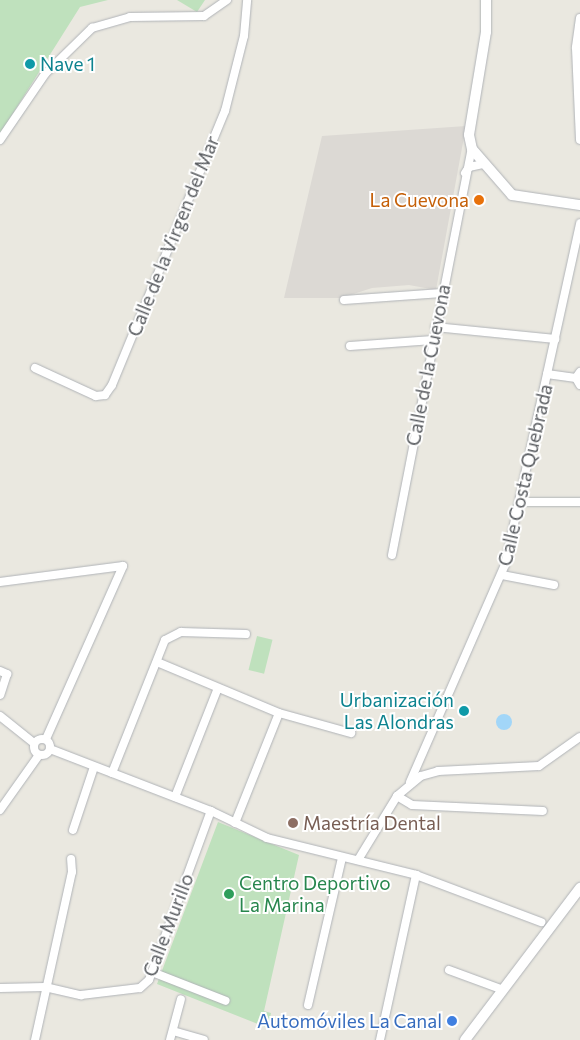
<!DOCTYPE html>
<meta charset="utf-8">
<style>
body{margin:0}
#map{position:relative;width:580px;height:1040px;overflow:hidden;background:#eae8e0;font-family:Commissioner,sans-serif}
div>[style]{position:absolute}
.industrial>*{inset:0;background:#dcd9d4}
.green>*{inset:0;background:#bfe1bd;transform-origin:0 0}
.water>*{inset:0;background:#a2d6f8}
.round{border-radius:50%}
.roads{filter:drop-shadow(0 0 1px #b0b3b7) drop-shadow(0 0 1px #b0b3b7)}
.street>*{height:8px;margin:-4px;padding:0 4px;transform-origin:4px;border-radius:4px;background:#fff}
.street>.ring{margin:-4px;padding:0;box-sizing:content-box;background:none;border:8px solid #fff;border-radius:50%}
.secondary>*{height:10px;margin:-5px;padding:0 5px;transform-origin:5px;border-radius:5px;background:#fff}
.dots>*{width:14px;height:14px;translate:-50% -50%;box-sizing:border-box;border:2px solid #fff;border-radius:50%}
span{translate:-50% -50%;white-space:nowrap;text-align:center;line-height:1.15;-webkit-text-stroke:4px #fff;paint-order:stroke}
.culture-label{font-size:19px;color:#0d838f}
.left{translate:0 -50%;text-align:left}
.right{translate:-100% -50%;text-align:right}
.food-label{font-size:19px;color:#c56008}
.street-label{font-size:19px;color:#595c60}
.education-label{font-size:19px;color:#785e54}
.leisure-label{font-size:19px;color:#27864d}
.shop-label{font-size:19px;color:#366cbe}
</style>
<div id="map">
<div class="industrial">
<div style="clip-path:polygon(466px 126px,436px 290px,409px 285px,372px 288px,341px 298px,284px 298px,322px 136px)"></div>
</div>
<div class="green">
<div style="clip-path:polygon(0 0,108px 0,80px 7px,0 134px)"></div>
<div style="clip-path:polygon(177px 0,205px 0,197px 12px)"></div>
<div style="left:257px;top:636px;width:16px;height:35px;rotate:14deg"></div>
<div style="clip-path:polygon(218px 822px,299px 855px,264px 1011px,271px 1013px,268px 1028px,157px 984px)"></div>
</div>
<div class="water">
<div class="round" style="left:496px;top:714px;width:16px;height:16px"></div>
</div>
<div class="roads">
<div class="street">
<div style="left:580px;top:18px;width:30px;rotate:98deg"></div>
<div style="left:576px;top:48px;width:92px;rotate:87.5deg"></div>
<div style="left:0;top:140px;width:80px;rotate:-55.7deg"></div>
<div style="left:45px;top:74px;width:66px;rotate:-44.4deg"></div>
<div style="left:92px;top:28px;width:40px;rotate:-16deg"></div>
<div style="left:130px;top:17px;width:74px;rotate:-0.8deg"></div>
<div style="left:204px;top:16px;width:28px;rotate:-35deg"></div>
<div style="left:465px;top:173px;width:7px;rotate:-56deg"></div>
<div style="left:469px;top:167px;width:14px;rotate:-12deg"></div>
<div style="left:344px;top:300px;width:98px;rotate:-4.1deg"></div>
<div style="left:435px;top:327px;width:121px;rotate:5.7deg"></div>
<div style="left:350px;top:346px;width:83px;rotate:-4.1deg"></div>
<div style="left:35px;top:368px;width:67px;rotate:24.7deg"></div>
<div style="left:96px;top:396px;width:9px;rotate:-6deg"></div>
<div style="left:105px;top:395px;width:12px;rotate:-55deg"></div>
<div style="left:112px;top:385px;width:296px;rotate:-67.6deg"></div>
<div style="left:225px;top:111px;width:77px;rotate:-75.8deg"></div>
<div style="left:244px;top:36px;width:36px;rotate:-85deg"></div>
<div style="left:580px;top:372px;width:7px;rotate:124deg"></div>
<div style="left:576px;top:378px;width:8px;rotate:60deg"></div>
<div style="left:547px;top:374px;width:29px;rotate:8deg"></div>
<div style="left:519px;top:502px;width:61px"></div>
<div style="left:392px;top:555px;width:414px;rotate:-78.9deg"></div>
<div style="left:502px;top:575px;width:53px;rotate:10.9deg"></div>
<div style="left:0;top:582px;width:124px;rotate:-7.4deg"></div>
<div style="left:123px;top:566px;width:189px;rotate:114deg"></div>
<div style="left:157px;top:662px;width:132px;rotate:22.7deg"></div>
<div style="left:279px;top:713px;width:75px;rotate:15.5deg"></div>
<div style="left:0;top:671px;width:8px;rotate:23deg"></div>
<div style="left:7px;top:674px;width:22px;rotate:108deg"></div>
<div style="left:0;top:716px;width:43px;rotate:38.5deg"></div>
<div class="ring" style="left:34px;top:739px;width:8px;height:8px"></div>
<div style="left:50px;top:749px;width:173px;rotate:21.1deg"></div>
<div style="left:211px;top:811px;width:62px;rotate:25.7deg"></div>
<div style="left:267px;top:838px;width:154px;rotate:13.9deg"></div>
<div style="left:416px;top:875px;width:134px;rotate:20.6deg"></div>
<div style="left:112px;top:773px;width:143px;rotate:-68.3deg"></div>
<div style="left:165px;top:640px;width:18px;rotate:-27deg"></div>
<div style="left:181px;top:632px;width:65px;rotate:1.8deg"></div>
<div style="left:410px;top:782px;width:237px;rotate:-66.4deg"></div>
<div style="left:505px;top:565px;width:350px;rotate:-77.6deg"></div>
<div style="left:397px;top:796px;width:17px;rotate:31deg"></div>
<div style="left:412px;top:805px;width:131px;rotate:2.6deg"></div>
<div style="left:175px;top:797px;width:117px;rotate:-68.5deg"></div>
<div style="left:0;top:810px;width:67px;rotate:-54.7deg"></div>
<div style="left:235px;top:823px;width:118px;rotate:-68.2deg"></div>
<div style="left:73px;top:830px;width:66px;rotate:-71.6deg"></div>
<div style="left:358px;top:860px;width:75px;rotate:-58.6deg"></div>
<div style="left:397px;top:796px;width:31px;rotate:-40deg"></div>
<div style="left:421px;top:776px;width:18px;rotate:-16deg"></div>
<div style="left:438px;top:771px;width:101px;rotate:-2.8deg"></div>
<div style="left:539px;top:766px;width:50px;rotate:-35.3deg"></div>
<div style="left:449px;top:970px;width:58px;rotate:20.3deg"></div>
<div style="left:152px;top:972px;width:79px;rotate:21.4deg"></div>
<div style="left:0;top:988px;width:45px;rotate:-1.3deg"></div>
<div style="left:45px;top:987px;width:37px;rotate:13deg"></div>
<div style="left:81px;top:995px;width:59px;rotate:-6.8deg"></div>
<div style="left:140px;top:988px;width:12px;rotate:-42deg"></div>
<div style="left:149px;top:980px;width:180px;rotate:-69.9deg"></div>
<div style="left:308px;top:1005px;width:151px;rotate:-77deg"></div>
<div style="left:173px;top:1031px;width:32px;rotate:16deg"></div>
<div style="left:35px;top:1040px;width:172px;rotate:-77.6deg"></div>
<div style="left:72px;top:872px;width:13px;rotate:-94deg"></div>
<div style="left:170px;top:1040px;width:42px;rotate:-75deg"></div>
<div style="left:380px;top:1040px;width:169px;rotate:-77.7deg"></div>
</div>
<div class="secondary">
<div style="left:486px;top:0;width:32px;rotate:90deg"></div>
<div style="left:486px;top:32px;width:104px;rotate:99.4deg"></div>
<div style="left:469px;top:135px;width:14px;rotate:78deg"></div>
<div style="left:472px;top:149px;width:61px;rotate:49deg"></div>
<div style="left:512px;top:195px;width:69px;rotate:8.4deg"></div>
<div style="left:465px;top:1040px;width:191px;rotate:-52.9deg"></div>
</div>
</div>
<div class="dots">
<div style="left:30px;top:64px;background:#0f9aa8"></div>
<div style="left:479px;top:200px;background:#e8710a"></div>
<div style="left:464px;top:711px;background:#0f9aa8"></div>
<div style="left:293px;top:823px;background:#8d6e63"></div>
<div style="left:229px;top:894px;background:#2e9e5b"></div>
<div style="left:452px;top:1021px;background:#3f7fe0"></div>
</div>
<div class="culture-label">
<span class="left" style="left:40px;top:64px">Nave 1</span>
<span class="right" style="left:454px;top:711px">Urbanización<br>Las Alondras</span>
</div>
<div class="food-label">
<span class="right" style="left:469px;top:200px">La Cuevona</span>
</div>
<div class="street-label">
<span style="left:173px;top:236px;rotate:-68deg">Calle de la Virgen del Mar</span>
<span style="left:428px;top:365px;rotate:-79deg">Calle de la Cuevona</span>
<span style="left:525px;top:475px;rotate:-77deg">Calle Costa Quebrada</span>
<span style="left:168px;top:925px;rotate:-69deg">Calle Murillo</span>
</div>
<div class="education-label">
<span class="left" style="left:303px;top:823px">Maestría Dental</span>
</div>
<div class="leisure-label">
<span class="left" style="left:239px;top:894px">Centro Deportivo<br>La Marina</span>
</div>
<div class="shop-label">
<span class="right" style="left:442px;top:1021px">Automóviles La Canal</span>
</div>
</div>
